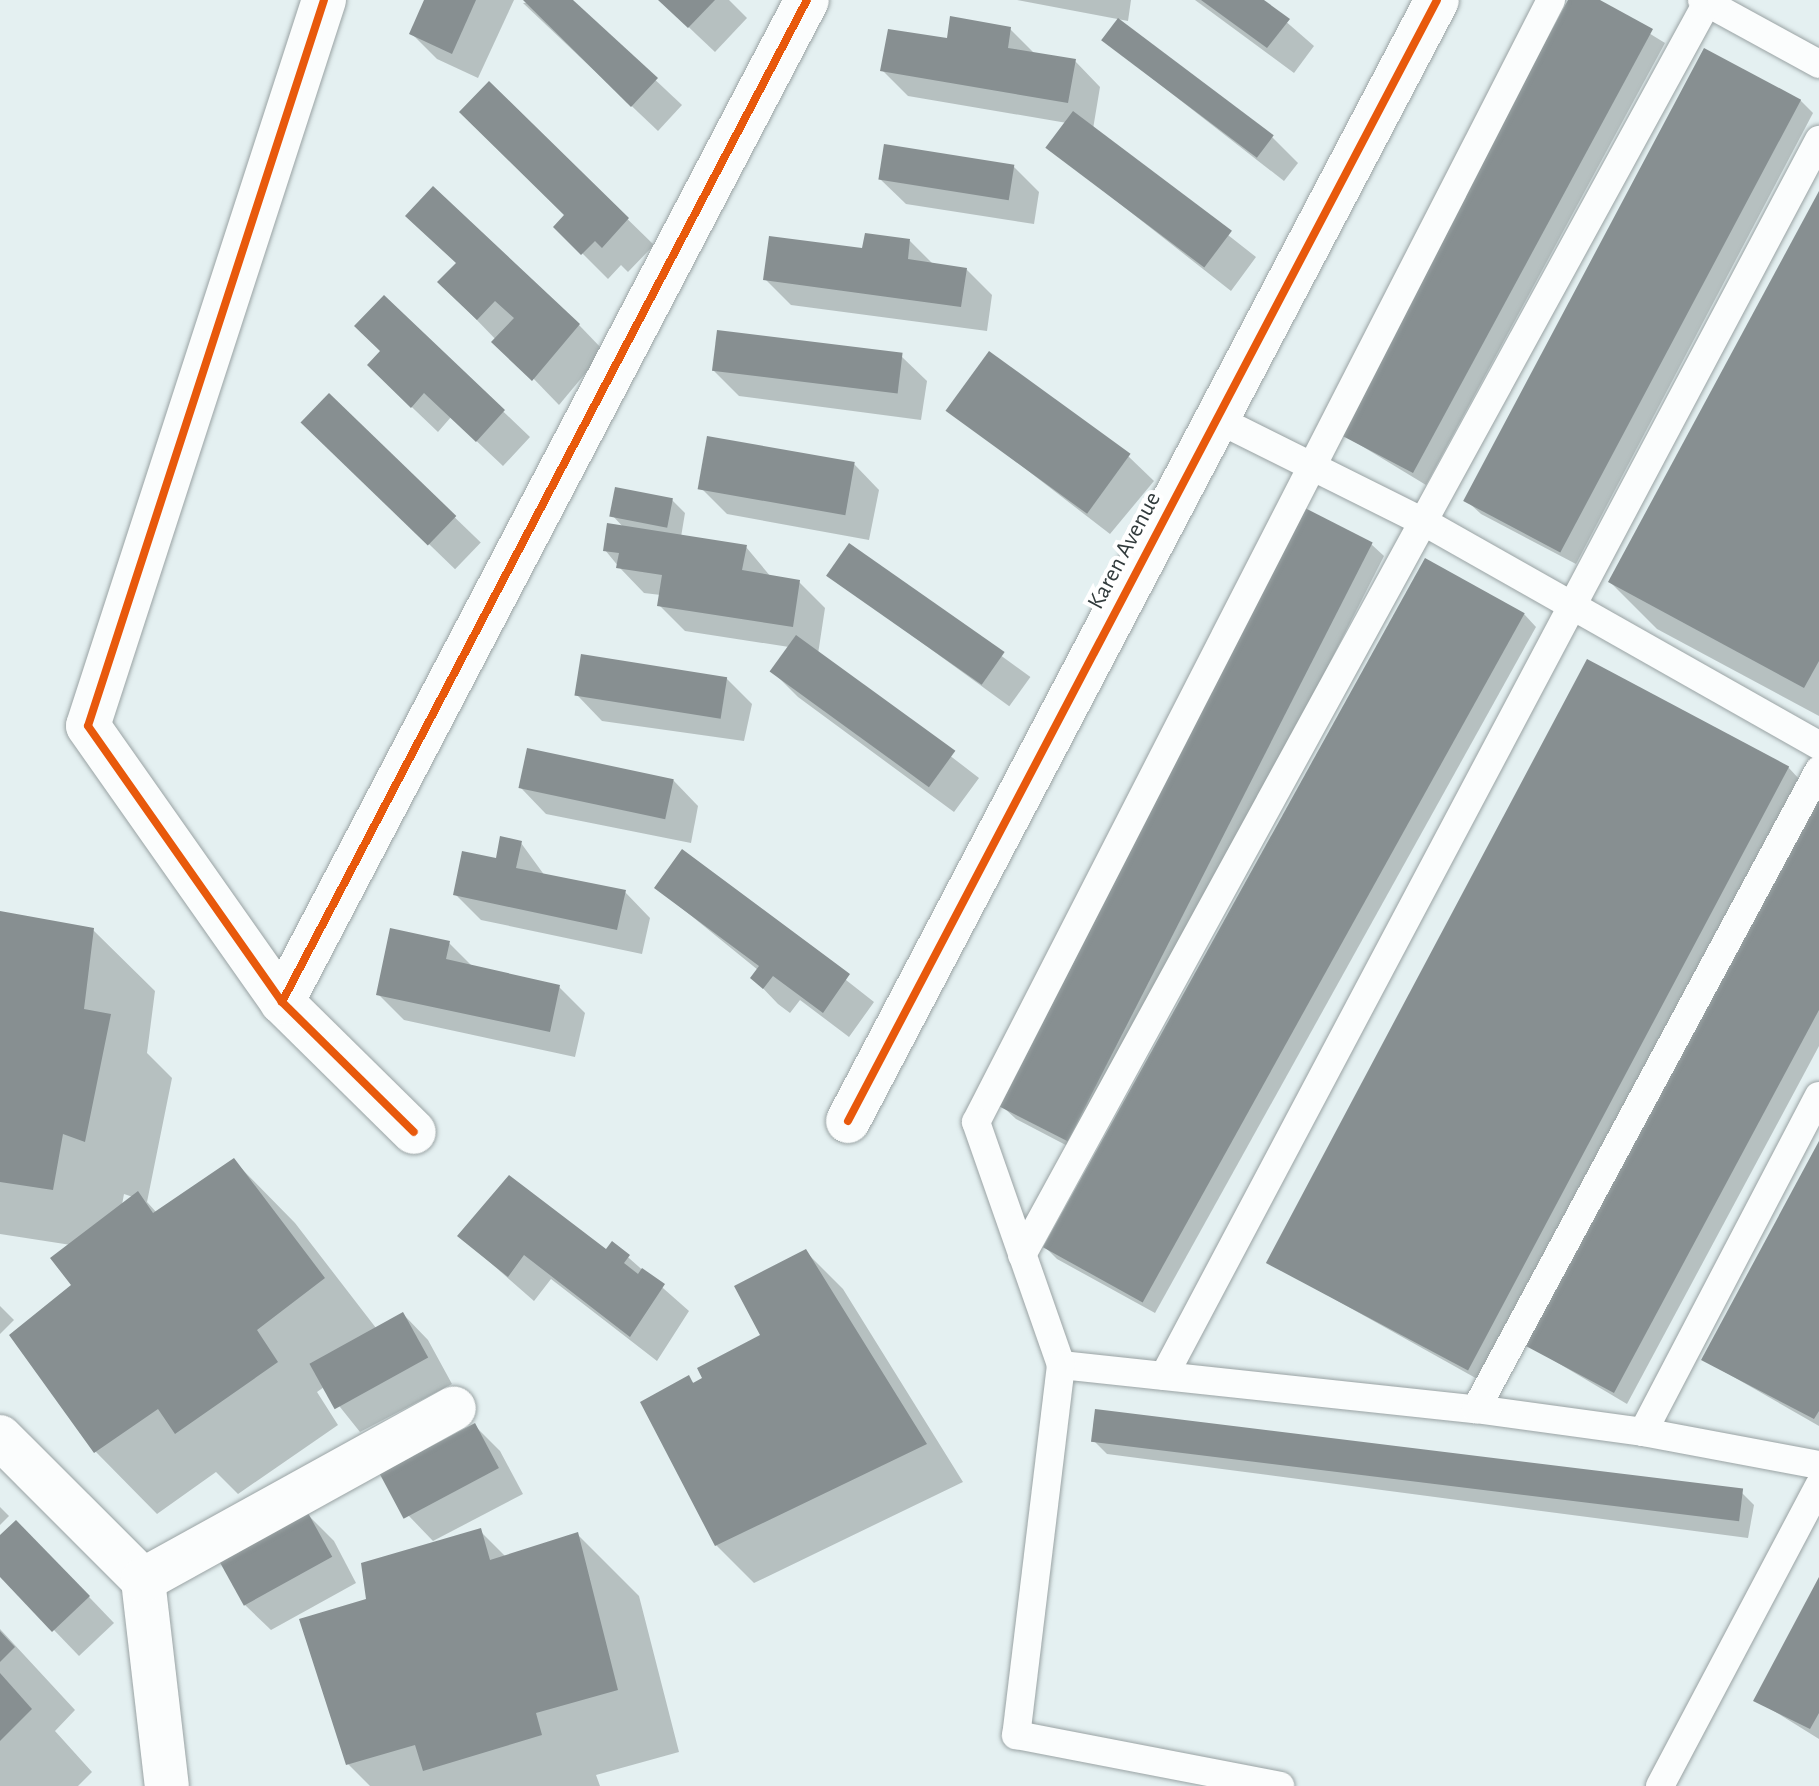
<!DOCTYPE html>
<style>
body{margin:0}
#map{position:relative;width:1819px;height:1786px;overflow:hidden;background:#e4f0f1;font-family:"Alegreya Sans",sans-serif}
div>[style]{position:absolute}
.shadow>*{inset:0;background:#0003;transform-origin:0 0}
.building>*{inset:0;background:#878f91;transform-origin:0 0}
.roads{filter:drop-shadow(0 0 2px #9aa3a4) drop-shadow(0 0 2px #9aa3a4)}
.service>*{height:28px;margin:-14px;padding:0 14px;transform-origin:14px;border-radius:14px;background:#fbfdfd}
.minor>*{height:44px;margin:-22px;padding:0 22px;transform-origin:22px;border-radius:22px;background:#fbfdfd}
.cycleway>*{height:8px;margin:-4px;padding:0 4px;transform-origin:4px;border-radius:4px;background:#e8590c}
span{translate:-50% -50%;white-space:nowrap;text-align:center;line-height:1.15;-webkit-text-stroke:8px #fff;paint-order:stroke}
.street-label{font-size:24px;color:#323b3c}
</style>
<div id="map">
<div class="shadow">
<div style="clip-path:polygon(426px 0,514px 0,478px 78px,437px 59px,411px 33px)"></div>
<div style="clip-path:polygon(570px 0,682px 105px,658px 131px,523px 3px)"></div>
<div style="clip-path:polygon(660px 0,729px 0,747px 18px,715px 52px)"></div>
<div style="clip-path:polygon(1017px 0,1131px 0,1128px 21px)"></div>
<div style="clip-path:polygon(1195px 0,1261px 0,1314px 46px,1294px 73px)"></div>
<div style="clip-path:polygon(1570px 0,1595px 0,1665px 43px,1426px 485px,1337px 431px)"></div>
<div style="clip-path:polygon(1010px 29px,1036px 55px,1075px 61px,1100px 87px,1093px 129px,1256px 257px,1231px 291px,1049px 148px,1067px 123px,908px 96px,882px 70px)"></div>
<div style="clip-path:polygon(1103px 40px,1272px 137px,1298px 163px,1284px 181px)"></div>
<div style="clip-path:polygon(489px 84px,654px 245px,628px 272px,621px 265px,608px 279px,556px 227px,567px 216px)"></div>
<div style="clip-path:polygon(1800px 100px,1813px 113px,1576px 564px,1481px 514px,1468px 502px)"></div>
<div style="clip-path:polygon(1013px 166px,1039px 192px,1034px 224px,906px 204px,880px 179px)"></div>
<div style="clip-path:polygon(1819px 195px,1819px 716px,1657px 629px,1610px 582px)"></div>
<div style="clip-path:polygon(910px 241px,934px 265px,966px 269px,992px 295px,987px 331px,791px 305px,765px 279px)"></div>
<div style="clip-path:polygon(440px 282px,579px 325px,604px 351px,559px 405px)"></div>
<div style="clip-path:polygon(384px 298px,530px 437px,503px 466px,451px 417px,438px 432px,395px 391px,383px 352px)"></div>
<div style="clip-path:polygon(901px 356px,927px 381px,921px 420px,739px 396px,714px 371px)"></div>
<div style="left:329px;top:396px;width:211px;height:37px;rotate:44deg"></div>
<div style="clip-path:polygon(949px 410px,1128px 456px,1154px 481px,1110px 534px)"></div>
<div style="clip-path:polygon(854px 464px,879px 490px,869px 540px,727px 514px,701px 488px)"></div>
<div style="clip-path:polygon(672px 500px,685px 513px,681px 537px,746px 547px,771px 577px,799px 582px,825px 608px,818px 654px,979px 778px,954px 812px,798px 697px,772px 671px,789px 647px,685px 631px,659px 605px,661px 595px,644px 593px,619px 567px,605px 550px,624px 528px,612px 515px)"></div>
<div style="clip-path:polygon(1371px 544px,1384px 556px,1081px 1153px,1016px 1119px,1003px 1107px)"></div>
<div style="left:850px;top:546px;width:223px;height:36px;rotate:36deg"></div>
<div style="clip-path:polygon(1524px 614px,1536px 627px,1155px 1313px,1057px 1259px,1045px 1247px)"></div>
<div style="clip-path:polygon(726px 678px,752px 704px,744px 741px,602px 721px,577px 695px)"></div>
<div style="clip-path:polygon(1788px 767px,1800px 780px,1481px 1381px,1268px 1262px)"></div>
<div style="clip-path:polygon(673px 780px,698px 806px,691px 843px,546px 814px,521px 788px)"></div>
<div style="clip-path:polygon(1819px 799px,1819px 1046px,1627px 1404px,1526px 1344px)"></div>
<div style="clip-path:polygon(521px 843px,545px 876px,625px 892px,650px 918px,642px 954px,481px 920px,455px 894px)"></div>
<div style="clip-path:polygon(683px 852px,874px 1002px,849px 1037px,800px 1000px,790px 1013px,778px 1004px,753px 978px,758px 970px,657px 888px)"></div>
<div style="clip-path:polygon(evenodd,0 913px,93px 930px,155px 991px,147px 1053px,172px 1078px,147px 1202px,157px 1213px,234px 1161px,295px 1223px,376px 1328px,403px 1314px,428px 1340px,452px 1384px,360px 1432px,324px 1387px,317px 1392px,338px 1425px,238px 1494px,216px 1472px,157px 1514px,96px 1452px,12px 1336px,74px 1285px,71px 1245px,0 1234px,0 913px,124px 1194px,133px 1197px,122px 1205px,124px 1194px)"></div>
<div style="clip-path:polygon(449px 943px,473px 967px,559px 987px,585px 1013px,575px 1057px,404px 1020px,378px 994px)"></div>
<div style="clip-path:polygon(1819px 1145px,1819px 1426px,1704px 1360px)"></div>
<div style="clip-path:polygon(460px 1236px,606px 1252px,613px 1244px,689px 1311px,657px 1361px,551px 1279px,534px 1301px)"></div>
<div style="clip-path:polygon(806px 1252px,843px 1289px,963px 1482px,754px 1583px,716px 1545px,688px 1378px,695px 1384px,763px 1336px)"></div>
<div style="clip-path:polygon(0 1306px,14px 1320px,0 1334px)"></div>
<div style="clip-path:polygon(475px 1426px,500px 1451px,523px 1494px,433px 1541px,408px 1515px)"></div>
<div style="clip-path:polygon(1094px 1441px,1742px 1493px,1754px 1505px,1748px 1538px,1107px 1454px)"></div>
<div style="clip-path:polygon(0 1507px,9px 1516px,0 1525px)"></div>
<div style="clip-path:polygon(308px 1515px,334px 1541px,356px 1583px,271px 1630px,245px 1605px)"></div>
<div style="clip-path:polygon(480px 1531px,506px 1557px,577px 1534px,639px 1596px,679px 1752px,596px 1775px,600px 1786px,370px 1786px,347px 1763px,368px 1601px)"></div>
<div style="clip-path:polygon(0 1538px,42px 1548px,114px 1623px,79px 1656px,0 1574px)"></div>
<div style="clip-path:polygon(1819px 1582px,1819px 1739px,1756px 1700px)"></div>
<div style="clip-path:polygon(0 1629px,75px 1710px,55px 1731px,92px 1772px,78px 1786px,0 1786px)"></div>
</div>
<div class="building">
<div style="clip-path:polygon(424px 0,476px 0,452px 54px,409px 34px)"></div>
<div style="clip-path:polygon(523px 0,573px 0,658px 78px,631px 107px)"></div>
<div style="clip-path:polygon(658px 0,715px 0,688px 28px)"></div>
<div style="clip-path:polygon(1201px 0,1264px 0,1290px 19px,1267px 48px)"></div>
<div style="clip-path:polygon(1568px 0,1600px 0,1653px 29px,1413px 473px,1335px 432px)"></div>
<div style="clip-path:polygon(950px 16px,1011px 27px,1008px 48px,1076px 59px,1068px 103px,880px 71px,888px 29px,947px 38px)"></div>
<div style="left:1118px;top:18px;width:195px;height:28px;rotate:37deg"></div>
<div style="left:1704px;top:48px;width:110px;height:513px;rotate:28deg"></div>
<div style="clip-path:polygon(489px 81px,629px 218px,602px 248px,595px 241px,581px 255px,553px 227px,564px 215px,459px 112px)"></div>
<div style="left:1073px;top:111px;width:199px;height:46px;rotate:37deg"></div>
<div style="left:884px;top:144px;width:132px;height:36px;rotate:9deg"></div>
<div style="clip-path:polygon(433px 186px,580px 324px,532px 381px,491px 342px,514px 318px,495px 301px,477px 320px,437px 282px,456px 263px,405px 216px)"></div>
<div style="clip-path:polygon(1819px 191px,1819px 661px,1804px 688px,1608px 582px)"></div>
<div style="clip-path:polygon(865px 233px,910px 239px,908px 259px,967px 268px,961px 307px,763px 280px,769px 236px,862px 248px)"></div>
<div style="clip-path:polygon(384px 295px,505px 410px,476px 442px,424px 393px,411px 408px,367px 365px,380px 351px,354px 326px)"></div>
<div style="left:717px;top:330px;width:187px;height:41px;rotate:7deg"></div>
<div style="left:989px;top:351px;width:175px;height:74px;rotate:36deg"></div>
<div style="left:329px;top:393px;width:177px;height:41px;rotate:44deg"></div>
<div style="left:707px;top:436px;width:150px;height:54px;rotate:10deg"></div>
<div style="left:615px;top:487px;width:59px;height:30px;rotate:11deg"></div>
<div style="left:1305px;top:508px;width:76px;height:672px;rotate:27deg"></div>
<div style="clip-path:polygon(607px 523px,747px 545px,742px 570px,800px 580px,793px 627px,657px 606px,662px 575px,616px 568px,619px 553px,603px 551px)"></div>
<div style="left:849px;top:543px;width:190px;height:40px;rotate:35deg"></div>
<div style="left:1425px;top:558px;width:114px;height:788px;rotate:29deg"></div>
<div style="left:796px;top:635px;width:197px;height:45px;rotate:36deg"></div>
<div style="left:581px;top:654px;width:148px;height:42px;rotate:9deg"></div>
<div style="left:1587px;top:659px;width:229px;height:684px;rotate:28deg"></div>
<div style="left:527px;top:748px;width:150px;height:41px;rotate:12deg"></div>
<div style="clip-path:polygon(1819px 795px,1819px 1010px,1614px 1393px,1524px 1345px)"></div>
<div style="clip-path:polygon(500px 836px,522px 841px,516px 868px,626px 890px,617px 930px,453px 895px,462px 851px,496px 858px)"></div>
<div style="clip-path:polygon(682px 849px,850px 974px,823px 1013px,773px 976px,763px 989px,750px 978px,759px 966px,654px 888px)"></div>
<div style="clip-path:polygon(0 911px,94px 928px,84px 1009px,111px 1014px,85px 1142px,63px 1134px,53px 1190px,0 1182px)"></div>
<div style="clip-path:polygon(390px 928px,450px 941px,446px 959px,560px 985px,550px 1032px,376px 995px)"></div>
<div style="clip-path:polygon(1819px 1141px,1819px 1411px,1814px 1419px,1701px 1360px)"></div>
<div style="clip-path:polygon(234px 1158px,325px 1278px,257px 1330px,278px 1362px,175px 1434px,158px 1409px,94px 1453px,9px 1335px,71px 1285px,50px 1258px,138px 1191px,153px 1213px)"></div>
<div style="clip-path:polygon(509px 1175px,606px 1249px,612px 1241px,630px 1255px,624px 1263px,638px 1274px,642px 1268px,665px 1284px,630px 1337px,524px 1255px,508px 1277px,457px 1236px)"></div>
<div style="clip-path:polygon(806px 1249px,927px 1444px,715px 1546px,640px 1402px,689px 1375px,693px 1383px,702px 1378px,697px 1368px,760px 1335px,734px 1286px)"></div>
<div style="left:403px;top:1312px;width:52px;height:107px;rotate:61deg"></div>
<div style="left:1095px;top:1409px;width:653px;height:33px;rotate:7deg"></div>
<div style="left:475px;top:1423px;width:51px;height:108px;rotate:62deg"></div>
<div style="left:308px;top:1513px;width:50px;height:101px;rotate:61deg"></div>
<div style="clip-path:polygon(16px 1520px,90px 1596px,52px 1632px,0 1577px,0 1535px)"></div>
<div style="clip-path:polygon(481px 1528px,490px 1560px,578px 1532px,618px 1690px,536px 1713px,542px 1735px,423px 1771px,415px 1745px,346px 1765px,299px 1619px,366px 1599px,361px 1563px)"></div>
<div style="clip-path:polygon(1819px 1577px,1819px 1713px,1810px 1729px,1753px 1701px)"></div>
<div style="clip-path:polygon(0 1631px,15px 1647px,0 1662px)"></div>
<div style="clip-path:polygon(0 1673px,32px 1709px,0 1741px)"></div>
</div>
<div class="roads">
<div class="service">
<div style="left:1551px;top:0;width:1261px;rotate:117.13deg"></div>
<div style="left:976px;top:1122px;width:257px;rotate:70.7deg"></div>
<div style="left:1061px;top:1365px;width:417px;rotate:6.1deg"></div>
<div style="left:1476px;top:1409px;width:725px;rotate:-61.77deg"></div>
<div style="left:1702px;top:0;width:133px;rotate:28.7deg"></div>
<div style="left:1217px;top:419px;width:233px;rotate:26.5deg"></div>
<div style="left:1426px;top:523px;width:451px;rotate:29.5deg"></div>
<div style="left:1022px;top:1255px;width:1427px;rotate:-61.32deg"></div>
<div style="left:1061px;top:1365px;width:373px;rotate:96.9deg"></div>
<div style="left:1016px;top:1735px;width:269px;rotate:10.9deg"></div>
<div style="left:1164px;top:1376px;width:1399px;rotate:-62.08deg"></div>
<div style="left:1476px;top:1409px;width:169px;rotate:7.8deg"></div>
<div style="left:1643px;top:1432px;width:379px;rotate:-62.4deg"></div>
<div style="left:1643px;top:1432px;width:179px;rotate:10.6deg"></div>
<div style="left:1660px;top:1786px;width:340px;rotate:-62.1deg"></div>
</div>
<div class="minor">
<div style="left:324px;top:0;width:763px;rotate:108.01deg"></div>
<div style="left:88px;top:726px;width:337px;rotate:54.9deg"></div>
<div style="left:282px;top:1002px;width:185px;rotate:44.6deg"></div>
<div style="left:282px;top:1002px;width:1131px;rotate:-62.35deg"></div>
<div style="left:848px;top:1121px;width:1266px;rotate:-62.28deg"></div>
<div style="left:0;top:1437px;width:202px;rotate:45deg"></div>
<div style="left:143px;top:1580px;width:207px;rotate:83.4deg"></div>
<div style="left:143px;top:1580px;width:355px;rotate:-28.9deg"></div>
</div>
</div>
<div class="cycleway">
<div style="left:324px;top:0;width:763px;rotate:108.01deg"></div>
<div style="left:88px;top:726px;width:337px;rotate:54.9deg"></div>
<div style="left:282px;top:1002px;width:185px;rotate:44.6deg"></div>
<div style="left:282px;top:1002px;width:1131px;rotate:-62.35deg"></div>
<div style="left:848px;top:1121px;width:1266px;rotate:-62.28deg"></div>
</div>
<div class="street-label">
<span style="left:1125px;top:551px;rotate:-62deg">Karen Avenue</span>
</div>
</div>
